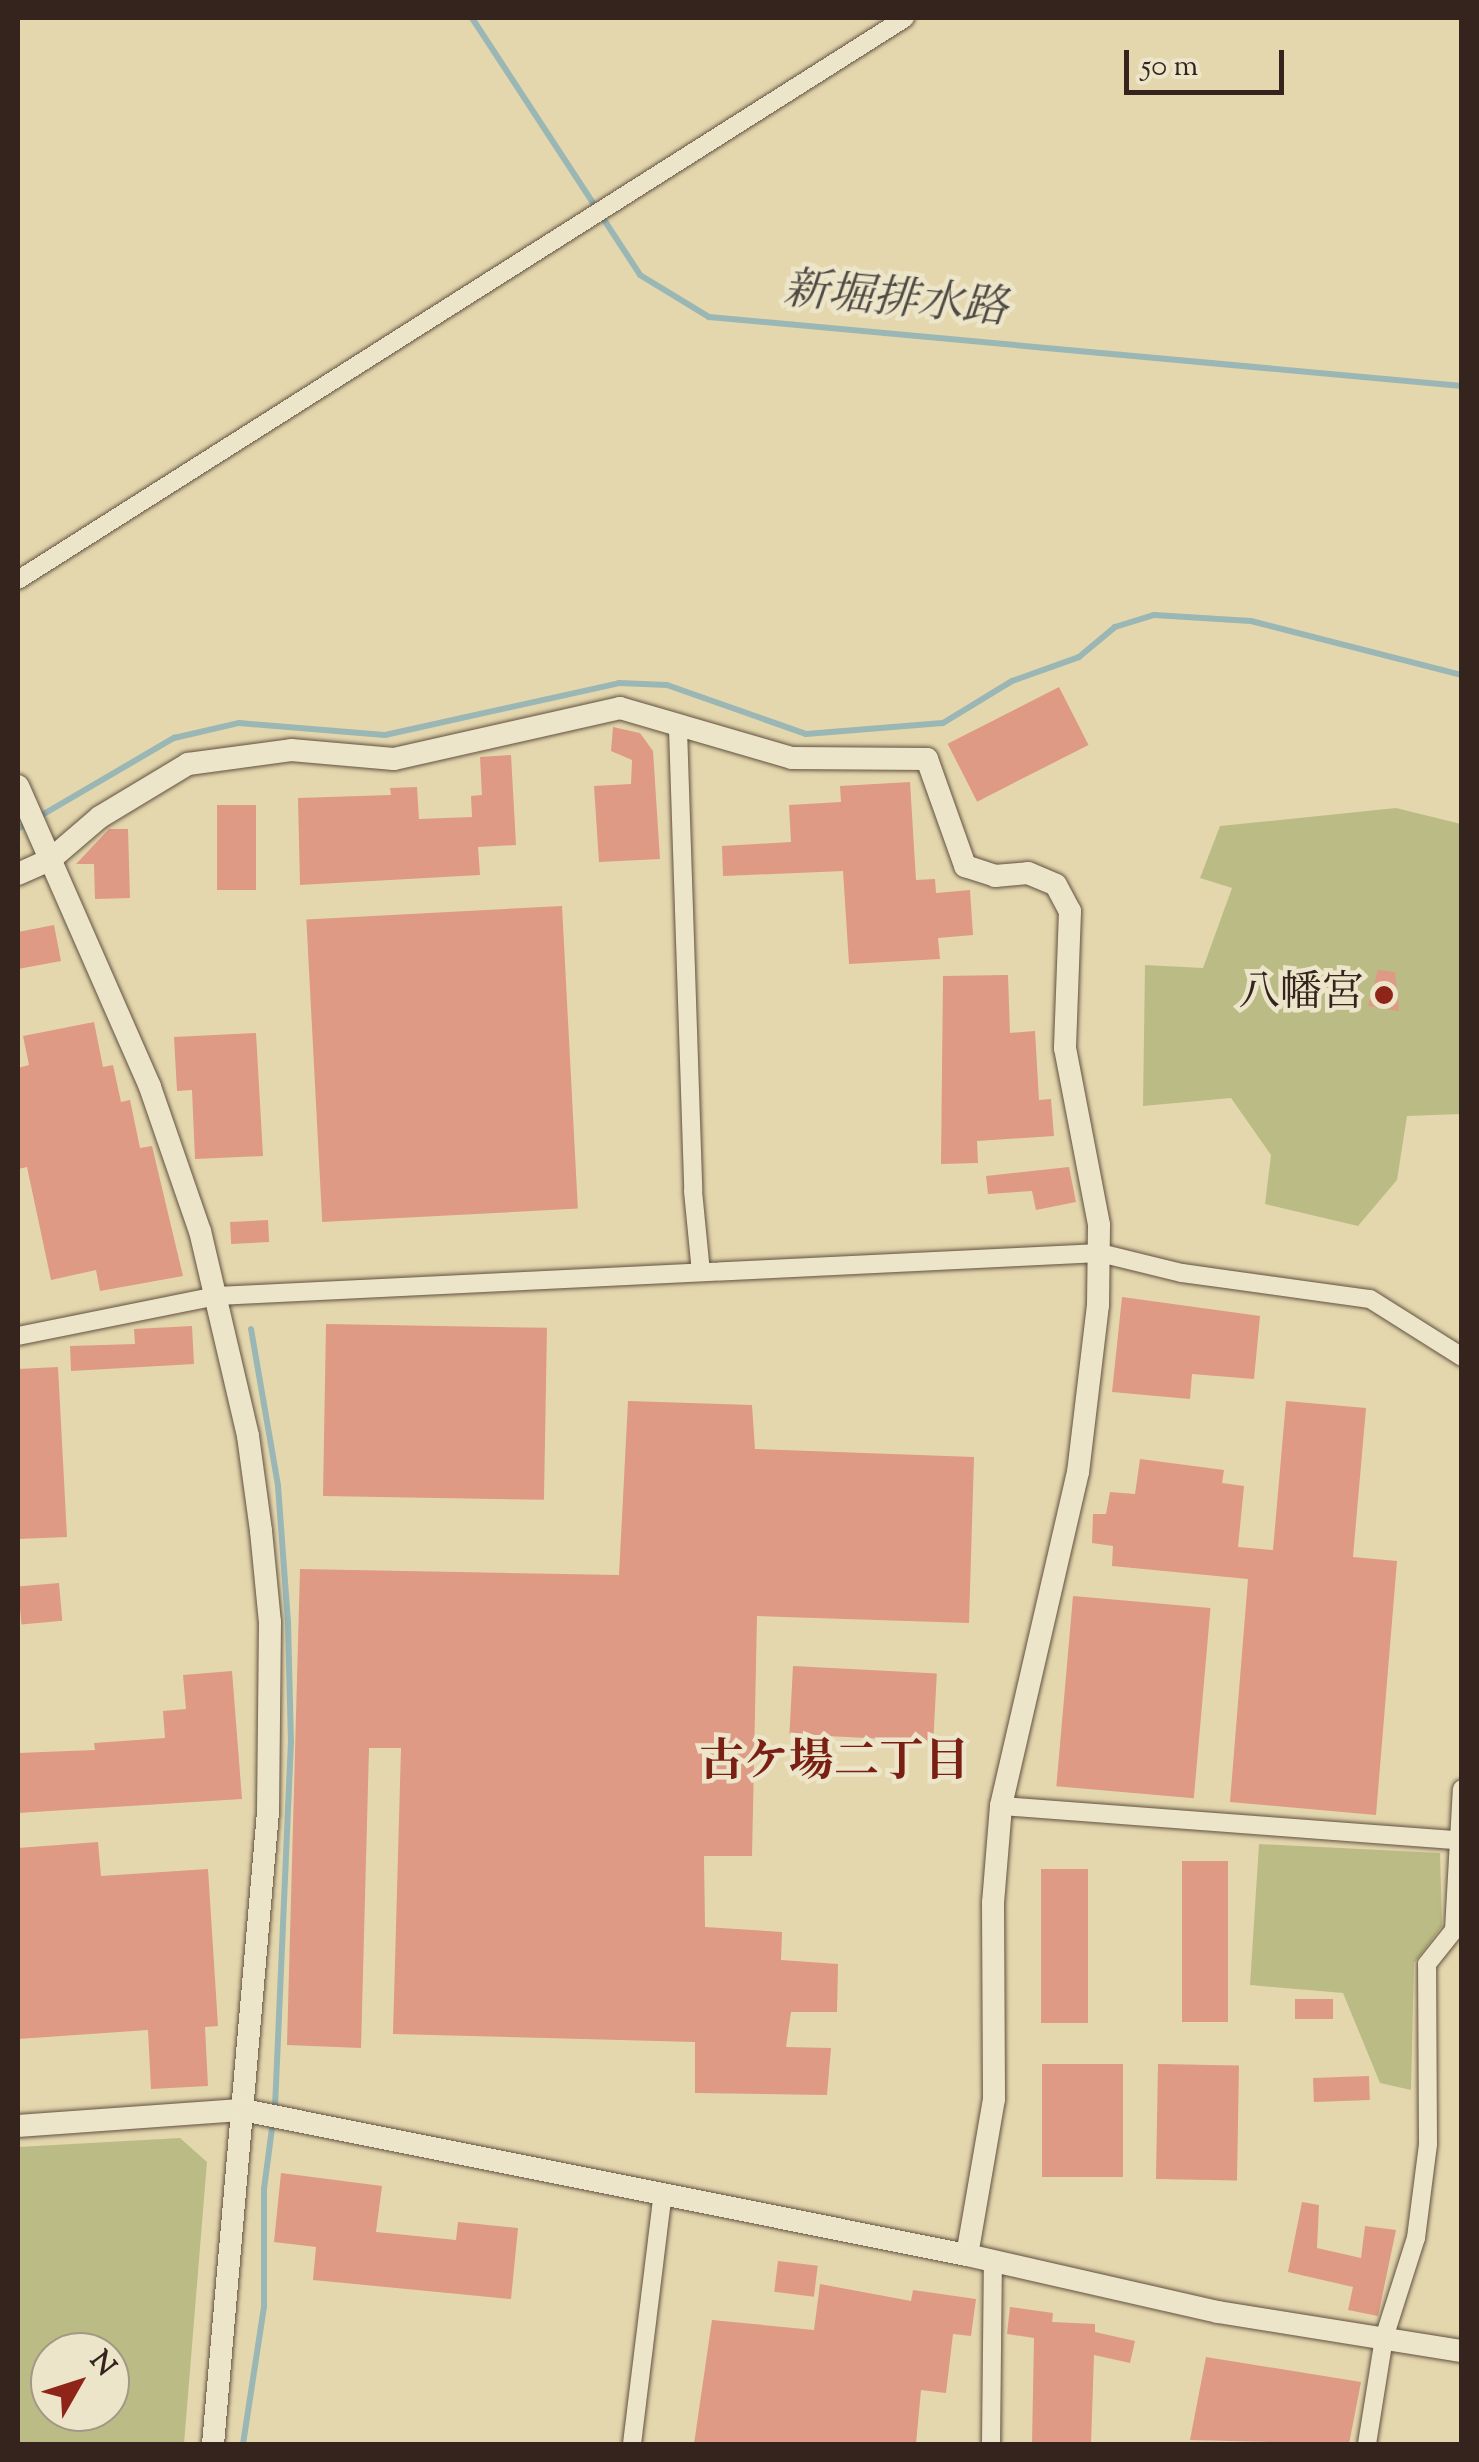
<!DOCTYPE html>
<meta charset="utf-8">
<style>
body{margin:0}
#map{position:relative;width:1479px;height:2462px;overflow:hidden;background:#e4d7ad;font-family:"Sorts Mill Goudy","Noto Serif JP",serif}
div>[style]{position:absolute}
.green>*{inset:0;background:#bbbc85}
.stream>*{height:6px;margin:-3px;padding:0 3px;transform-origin:3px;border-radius:3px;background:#9ab7b5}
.building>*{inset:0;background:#de9a84;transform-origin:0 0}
.roads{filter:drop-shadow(0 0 2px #615141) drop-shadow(0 0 2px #615141)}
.minor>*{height:18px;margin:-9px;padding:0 9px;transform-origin:9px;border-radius:9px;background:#ede5ca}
.tertiary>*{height:22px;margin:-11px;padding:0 11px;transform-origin:11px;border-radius:11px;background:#ede5ca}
.dots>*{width:28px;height:28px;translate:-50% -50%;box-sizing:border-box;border:5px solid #ede5ca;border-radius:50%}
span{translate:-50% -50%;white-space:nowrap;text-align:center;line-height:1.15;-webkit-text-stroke:9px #ede5ca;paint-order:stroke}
.poi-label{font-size:42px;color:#35241d}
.right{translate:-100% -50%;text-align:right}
.water-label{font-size:45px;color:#4e4943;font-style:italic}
.neighbourhood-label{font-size:45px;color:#7a1f14;font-weight:700}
.frame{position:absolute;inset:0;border:20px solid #35241d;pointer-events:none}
.north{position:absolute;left:30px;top:2332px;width:100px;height:100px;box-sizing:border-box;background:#ede5ca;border:2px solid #a39885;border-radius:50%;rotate:51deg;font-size:28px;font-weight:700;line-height:40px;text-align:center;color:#35241d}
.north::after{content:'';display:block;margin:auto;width:35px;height:45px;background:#8f2418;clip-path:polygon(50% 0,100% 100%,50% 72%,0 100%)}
.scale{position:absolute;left:1124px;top:50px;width:160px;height:45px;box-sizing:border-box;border:5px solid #35241d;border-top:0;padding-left:12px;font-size:30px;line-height:35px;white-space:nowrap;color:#35241d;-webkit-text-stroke:8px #ede5ca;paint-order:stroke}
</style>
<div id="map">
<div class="green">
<div style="clip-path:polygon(1396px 808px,1461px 824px,1461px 1114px,1407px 1116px,1397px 1180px,1358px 1226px,1265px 1204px,1271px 1155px,1231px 1098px,1143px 1106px,1145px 965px,1203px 968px,1232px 888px,1200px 878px,1220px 826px)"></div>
<div style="clip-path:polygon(1259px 1844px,1440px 1853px,1442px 1926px,1414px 1963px,1411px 2090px,1380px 2083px,1343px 1993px,1250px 1985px)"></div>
<div style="clip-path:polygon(evenodd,180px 2138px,207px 2162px,184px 2444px,18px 2444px,18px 2147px,180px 2138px,50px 2352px,110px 2352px,110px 2412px,50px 2412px,50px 2352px)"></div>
</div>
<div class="stream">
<div style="left:472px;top:18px;width:307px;rotate:56.8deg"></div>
<div style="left:640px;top:275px;width:81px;rotate:31.3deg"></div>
<div style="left:709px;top:317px;width:756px;rotate:5.24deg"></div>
<div style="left:18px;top:829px;width:181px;rotate:-30.3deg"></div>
<div style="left:174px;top:738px;width:67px;rotate:-13deg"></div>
<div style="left:239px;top:723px;width:146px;rotate:4.7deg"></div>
<div style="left:385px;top:735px;width:240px;rotate:-12.5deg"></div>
<div style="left:619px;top:683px;width:48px;rotate:2.4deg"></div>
<div style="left:667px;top:685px;width:147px;rotate:19.4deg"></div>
<div style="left:806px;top:734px;width:137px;rotate:-4.6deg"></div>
<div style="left:943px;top:723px;width:81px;rotate:-31.3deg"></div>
<div style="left:1012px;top:681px;width:71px;rotate:-19.7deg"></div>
<div style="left:1079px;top:657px;width:47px;rotate:-39.8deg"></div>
<div style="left:1115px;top:627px;width:41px;rotate:-17.1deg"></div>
<div style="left:1154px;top:615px;width:97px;rotate:3.5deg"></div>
<div style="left:1251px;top:621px;width:218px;rotate:14.4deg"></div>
<div style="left:251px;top:1329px;width:159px;rotate:80.2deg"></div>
<div style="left:278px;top:1486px;width:135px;rotate:85.8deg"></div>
<div style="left:288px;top:1621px;width:120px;rotate:88.6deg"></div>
<div style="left:291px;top:1741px;width:368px;rotate:92.5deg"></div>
<div style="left:243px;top:2444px;width:140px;rotate:-81.3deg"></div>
<div style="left:264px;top:2306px;width:117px;rotate:-90deg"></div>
<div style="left:264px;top:2189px;width:69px;rotate:-82.5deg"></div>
</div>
<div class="building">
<div style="left:1059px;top:687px;width:65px;height:125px;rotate:63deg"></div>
<div style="clip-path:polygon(613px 727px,640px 733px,653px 751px,660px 859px,599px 862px,594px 786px,631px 784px,632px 760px,611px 751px)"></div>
<div style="clip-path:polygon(511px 755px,516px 845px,478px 847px,480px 875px,300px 885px,298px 798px,391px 795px,390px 788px,417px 787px,419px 819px,472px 817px,471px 796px,482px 795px,480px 757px)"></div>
<div style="clip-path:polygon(910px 782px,916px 880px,935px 879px,936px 893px,970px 890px,973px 935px,938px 938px,940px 959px,849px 964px,843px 871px,723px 876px,722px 846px,791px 842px,789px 805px,841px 802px,840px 786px)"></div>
<div style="left:217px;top:805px;width:39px;height:85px"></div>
<div style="clip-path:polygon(109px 829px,128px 829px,130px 898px,95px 899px,94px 864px,76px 864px)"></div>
<div style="left:562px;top:906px;width:303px;height:256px;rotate:87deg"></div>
<div style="clip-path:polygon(54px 925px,61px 961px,18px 969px,18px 932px)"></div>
<div style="clip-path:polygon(1378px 970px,1395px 972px,1399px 1011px,1368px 1006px)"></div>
<div style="clip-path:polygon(1008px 975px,1010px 1033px,1035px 1031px,1039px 1100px,1051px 1099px,1054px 1136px,977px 1141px,978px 1163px,941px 1164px,943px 976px)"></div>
<div style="clip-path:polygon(94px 1022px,103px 1067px,113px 1065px,121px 1102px,130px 1100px,140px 1148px,152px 1146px,183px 1276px,100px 1291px,96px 1270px,51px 1280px,27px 1167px,18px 1169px,18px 1068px,29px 1065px,23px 1036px)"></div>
<div style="clip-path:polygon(256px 1033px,263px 1156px,195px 1159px,192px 1090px,177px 1091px,174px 1037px)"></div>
<div style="clip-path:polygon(1069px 1167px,1076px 1202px,1036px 1210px,1032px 1191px,988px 1194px,986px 1176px)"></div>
<div style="left:268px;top:1220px;width:22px;height:38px;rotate:87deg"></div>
<div style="clip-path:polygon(1122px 1297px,1260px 1316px,1254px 1379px,1192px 1374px,1190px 1399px,1112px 1392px)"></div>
<div style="left:326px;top:1324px;width:221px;height:172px;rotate:1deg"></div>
<div style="clip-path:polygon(192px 1326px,194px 1364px,71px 1371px,70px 1346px,135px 1344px,134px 1329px)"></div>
<div style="clip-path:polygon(58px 1367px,67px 1537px,18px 1539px,18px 1369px)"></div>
<div style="clip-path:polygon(628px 1401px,752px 1405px,755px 1449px,974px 1457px,969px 1623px,757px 1616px,752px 1856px,704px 1856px,705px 1927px,782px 1932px,781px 1960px,838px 1964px,837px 2012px,791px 2012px,786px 2047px,831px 2048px,827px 2095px,695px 2093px,695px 2042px,393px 2034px,401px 1748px,369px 1748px,361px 2048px,287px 2045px,300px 1569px,619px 1575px)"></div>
<div style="clip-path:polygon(1286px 1401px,1366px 1408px,1353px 1557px,1397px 1561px,1376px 1815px,1230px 1802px,1248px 1579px,1112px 1566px,1113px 1546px,1092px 1543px,1093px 1514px,1106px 1514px,1110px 1492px,1135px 1494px,1140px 1459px,1224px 1470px,1222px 1483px,1244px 1486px,1238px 1547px,1273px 1550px)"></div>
<div style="left:59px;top:1583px;width:38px;height:41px;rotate:85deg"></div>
<div style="left:1073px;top:1596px;width:138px;height:191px;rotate:5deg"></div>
<div style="left:793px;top:1666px;width:144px;height:68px;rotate:3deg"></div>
<div style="clip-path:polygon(232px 1671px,242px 1799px,18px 1813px,18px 1753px,95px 1750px,94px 1743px,165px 1738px,163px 1711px,186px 1709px,183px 1675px)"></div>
<div style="clip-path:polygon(98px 1842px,101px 1876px,208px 1869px,218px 2026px,205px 2027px,208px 2086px,151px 2089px,148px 2030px,18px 2039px,18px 1848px)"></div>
<div style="left:1182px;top:1861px;width:46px;height:161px"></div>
<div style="left:1041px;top:1869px;width:47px;height:154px"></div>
<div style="left:1333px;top:1999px;width:20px;height:38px;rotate:90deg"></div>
<div style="left:1042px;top:2064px;width:81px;height:113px"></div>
<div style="left:1158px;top:2064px;width:81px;height:115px;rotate:1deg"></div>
<div style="left:1369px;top:2076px;width:24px;height:56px;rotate:88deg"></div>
<div style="clip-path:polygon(281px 2173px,382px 2186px,376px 2232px,456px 2240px,458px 2222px,518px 2228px,511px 2299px,313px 2280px,316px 2247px,274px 2242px)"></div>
<div style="clip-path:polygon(1302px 2202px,1319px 2205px,1317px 2248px,1361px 2258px,1365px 2226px,1396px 2230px,1378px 2316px,1348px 2310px,1353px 2287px,1288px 2272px)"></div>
<div style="left:778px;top:2261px;width:40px;height:31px;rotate:7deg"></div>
<div style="clip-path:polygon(820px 2284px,911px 2301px,913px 2290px,976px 2299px,971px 2336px,953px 2334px,946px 2393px,921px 2390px,916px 2444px,694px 2444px,712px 2320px,814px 2330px)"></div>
<div style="clip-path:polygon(1010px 2307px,1053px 2313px,1052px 2322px,1095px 2324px,1095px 2332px,1135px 2341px,1130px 2363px,1094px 2355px,1091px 2444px,1032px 2444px,1034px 2338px,1007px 2334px)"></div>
<div style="clip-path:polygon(1206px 2357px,1361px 2382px,1349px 2444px,1190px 2440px)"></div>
</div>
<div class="roads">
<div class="minor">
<div style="left:18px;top:580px;width:1050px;rotate:-32.36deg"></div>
<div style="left:678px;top:729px;width:462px;rotate:88.1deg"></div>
<div style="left:693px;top:1191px;width:81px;rotate:84.4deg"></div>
<div style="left:18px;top:1336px;width:203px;rotate:-11.4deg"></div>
<div style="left:217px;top:1296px;width:884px;rotate:-2.79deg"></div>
<div style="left:1100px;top:1253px;width:84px;rotate:13.7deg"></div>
<div style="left:1182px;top:1273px;width:190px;rotate:7.9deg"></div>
<div style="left:1370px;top:1299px;width:109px;rotate:32.2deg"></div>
<div style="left:1001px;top:1806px;width:455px;rotate:4.3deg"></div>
<div style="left:632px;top:2444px;width:248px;rotate:-83deg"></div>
<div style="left:991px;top:2444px;width:183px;rotate:-89.4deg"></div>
<div style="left:1367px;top:2444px;width:107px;rotate:-80.9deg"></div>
<div style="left:1384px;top:2338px;width:105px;rotate:-72.3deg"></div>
<div style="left:1416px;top:2238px;width:95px;rotate:-82.7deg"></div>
<div style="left:1428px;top:2144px;width:180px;rotate:-90.3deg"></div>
<div style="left:1427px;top:1964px;width:43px;rotate:-51.5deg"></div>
<div style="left:1454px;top:1930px;width:141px;rotate:-86.8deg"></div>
</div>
<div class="tertiary">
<div style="left:18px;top:786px;width:329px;rotate:66.3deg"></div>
<div style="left:150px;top:1087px;width:152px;rotate:70.9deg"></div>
<div style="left:200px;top:1231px;width:211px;rotate:76.8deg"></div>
<div style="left:248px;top:1436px;width:96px;rotate:82.2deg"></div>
<div style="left:261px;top:1531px;width:91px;rotate:84.4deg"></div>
<div style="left:270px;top:1622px;width:190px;rotate:90.6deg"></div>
<div style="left:268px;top:1812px;width:634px;rotate:94.97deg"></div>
<div style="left:18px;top:874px;width:36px;rotate:-24deg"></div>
<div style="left:51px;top:859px;width:65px;rotate:-40.6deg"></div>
<div style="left:100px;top:817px;width:103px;rotate:-31.1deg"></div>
<div style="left:188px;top:764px;width:104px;rotate:-7.7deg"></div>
<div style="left:291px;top:750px;width:103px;rotate:5deg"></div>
<div style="left:394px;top:759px;width:232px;rotate:-12.7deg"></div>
<div style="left:620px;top:708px;width:179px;rotate:16.2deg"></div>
<div style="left:792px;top:758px;width:135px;rotate:0.4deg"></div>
<div style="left:927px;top:759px;width:114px;rotate:70.4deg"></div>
<div style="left:965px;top:866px;width:32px;rotate:18deg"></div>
<div style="left:995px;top:876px;width:33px;rotate:-5deg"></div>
<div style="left:1028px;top:873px;width:30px;rotate:23deg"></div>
<div style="left:1056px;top:885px;width:30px;rotate:62deg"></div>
<div style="left:1070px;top:911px;width:137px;rotate:92.1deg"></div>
<div style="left:1065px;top:1048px;width:180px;rotate:79.1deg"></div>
<div style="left:1099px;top:1225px;width:80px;rotate:90.7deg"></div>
<div style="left:1098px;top:1305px;width:168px;rotate:96.8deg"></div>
<div style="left:1078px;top:1472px;width:343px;rotate:103deg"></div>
<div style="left:1001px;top:1806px;width:97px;rotate:94.7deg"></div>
<div style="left:993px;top:1903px;width:196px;rotate:89.7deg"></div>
<div style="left:994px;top:2099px;width:158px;rotate:99.8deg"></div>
<div style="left:18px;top:2126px;width:226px;rotate:-4.1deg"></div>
<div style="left:243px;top:2110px;width:738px;rotate:11.33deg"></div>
<div style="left:967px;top:2255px;width:257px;rotate:12.8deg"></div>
<div style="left:1218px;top:2312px;width:247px;rotate:9.1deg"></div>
</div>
</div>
<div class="dots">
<div style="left:1384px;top:995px;background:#8f2418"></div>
</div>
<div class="poi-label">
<span class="right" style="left:1364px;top:995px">八幡宮</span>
</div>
<div class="water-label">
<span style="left:895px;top:302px;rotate:5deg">新堀排水路</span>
</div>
<div class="neighbourhood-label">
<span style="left:834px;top:1765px">古ケ場二丁目</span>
</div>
<div class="frame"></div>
<div class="north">N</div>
<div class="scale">50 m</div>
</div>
